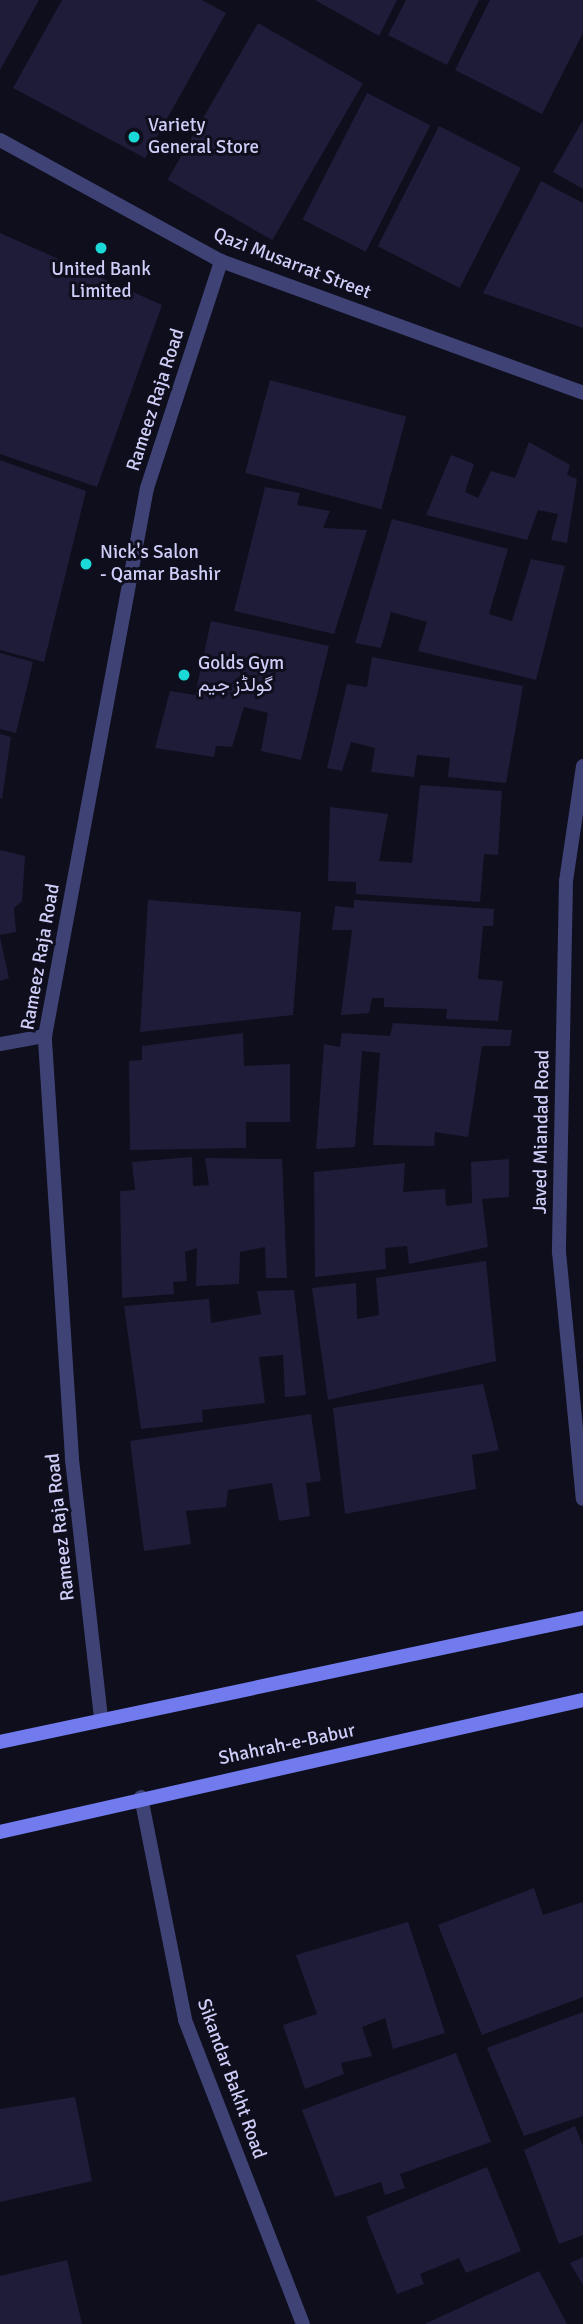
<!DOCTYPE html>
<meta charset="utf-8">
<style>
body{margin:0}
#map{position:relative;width:583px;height:2324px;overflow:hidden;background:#0f0e1c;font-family:Signika,Vazirmatn,sans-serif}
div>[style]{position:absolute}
.building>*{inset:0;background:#1f1c3a;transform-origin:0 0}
.minor>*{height:14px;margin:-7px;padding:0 7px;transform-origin:7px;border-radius:7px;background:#3e4275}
.secondary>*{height:14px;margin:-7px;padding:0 7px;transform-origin:7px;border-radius:7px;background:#717bee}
.dots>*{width:19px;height:19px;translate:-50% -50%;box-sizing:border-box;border:4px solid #0f0e1c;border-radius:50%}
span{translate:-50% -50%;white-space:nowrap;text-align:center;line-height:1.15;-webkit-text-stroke:6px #0f0e1c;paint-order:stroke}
.poi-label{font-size:19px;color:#cecef9}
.left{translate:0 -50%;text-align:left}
.street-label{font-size:19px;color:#cecef9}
</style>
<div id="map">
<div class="building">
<div style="clip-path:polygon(0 0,39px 0,0 70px)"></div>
<div style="clip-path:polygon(62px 0,202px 0,226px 13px,145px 158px,13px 88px)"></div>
<div style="clip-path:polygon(315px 0,397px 0,379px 36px)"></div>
<div style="clip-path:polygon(406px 0,479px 0,447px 65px,388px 35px)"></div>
<div style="clip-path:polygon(490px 0,583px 0,583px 33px,542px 114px,455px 70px)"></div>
<div style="left:258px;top:23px;width:121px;height:181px;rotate:30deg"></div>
<div style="left:367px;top:93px;width:71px;height:142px;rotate:27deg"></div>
<div style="clip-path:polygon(583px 120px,583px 189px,553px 172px)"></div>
<div style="left:439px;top:126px;width:92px;height:135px;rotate:27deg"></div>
<div style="clip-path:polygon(541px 181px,583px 203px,583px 328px,483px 293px)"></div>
<div style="clip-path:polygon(0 233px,162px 305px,97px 487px,0 454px)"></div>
<div style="left:270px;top:380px;width:141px;height:96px;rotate:15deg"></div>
<div style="clip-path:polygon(529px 442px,570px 465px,567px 475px,577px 479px,567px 543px,551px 540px,558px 514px,538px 510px,527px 540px,426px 515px,451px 455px,474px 464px,465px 492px,478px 498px,491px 471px,515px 478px)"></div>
<div style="clip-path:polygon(0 460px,86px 491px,44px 662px,0 650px)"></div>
<div style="clip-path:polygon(265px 487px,300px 493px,297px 505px,330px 511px,323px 528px,367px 530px,334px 634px,234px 611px)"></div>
<div style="clip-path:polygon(392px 519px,508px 549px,489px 614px,512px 621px,531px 559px,565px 566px,536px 680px,418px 651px,427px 622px,391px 612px,381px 648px,355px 643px)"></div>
<div style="clip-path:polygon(211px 621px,329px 646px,301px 760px,261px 751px,268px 713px,244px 707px,232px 747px,216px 746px,214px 757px,155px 748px,170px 691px,195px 695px)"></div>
<div style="clip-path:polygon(0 653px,33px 662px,16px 733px,0 729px)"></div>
<div style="clip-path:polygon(372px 657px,523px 686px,506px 783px,448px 777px,450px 758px,417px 755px,414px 777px,371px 772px,375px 748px,351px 742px,342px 771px,327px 768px,347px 684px,367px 687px)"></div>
<div style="clip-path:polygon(0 734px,11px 737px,2px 799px,0 798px)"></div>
<div style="clip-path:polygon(420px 785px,502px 791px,498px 855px,484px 854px,480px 902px,356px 894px,356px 882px,328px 881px,330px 807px,388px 814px,379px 861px,412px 863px)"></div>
<div style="clip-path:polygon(0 850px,25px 856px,22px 901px,14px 908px,16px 932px,0 935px)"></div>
<div style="clip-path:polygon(148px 900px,301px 912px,293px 1015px,140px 1032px)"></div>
<div style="clip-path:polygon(354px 900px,494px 909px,493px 926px,483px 926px,478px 979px,503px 981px,498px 1021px,446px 1019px,447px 1009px,384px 1007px,384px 998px,372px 998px,369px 1013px,341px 1015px,352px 930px,332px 930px,335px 906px,354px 908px)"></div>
<div style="clip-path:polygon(0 937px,9px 978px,0 981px)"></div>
<div style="clip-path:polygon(393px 1023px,512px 1030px,510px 1046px,482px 1046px,468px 1137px,435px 1132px,434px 1146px,373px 1145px,380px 1053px,362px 1051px,355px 1147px,316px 1149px,324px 1044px,340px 1047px,342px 1033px,390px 1036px)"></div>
<div style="clip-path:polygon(243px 1033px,244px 1066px,290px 1064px,290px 1122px,246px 1122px,246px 1148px,130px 1150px,129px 1061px,142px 1060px,142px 1046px)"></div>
<div style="clip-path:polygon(192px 1157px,193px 1186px,209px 1185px,205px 1158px,282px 1159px,287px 1278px,266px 1278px,265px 1247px,240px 1252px,239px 1284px,196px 1286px,197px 1248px,185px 1252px,187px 1281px,173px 1282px,174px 1294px,122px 1298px,120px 1191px,135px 1190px,132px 1162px)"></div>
<div style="clip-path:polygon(509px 1159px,509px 1197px,482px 1199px,488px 1247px,409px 1264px,407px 1246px,385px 1248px,386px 1269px,315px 1277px,314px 1172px,405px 1163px,403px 1192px,445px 1189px,446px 1206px,472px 1203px,471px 1162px)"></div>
<div style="clip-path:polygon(486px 1261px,496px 1361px,328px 1400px,312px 1288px,356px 1283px,357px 1319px,379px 1315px,376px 1278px)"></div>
<div style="clip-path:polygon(294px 1290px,306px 1395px,285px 1397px,283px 1355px,259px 1357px,265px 1403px,202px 1410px,203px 1422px,141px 1429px,124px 1306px,209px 1299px,211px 1323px,261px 1314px,257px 1291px)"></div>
<div style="clip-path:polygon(483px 1384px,499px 1450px,472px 1455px,476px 1489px,345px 1514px,333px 1408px)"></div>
<div style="clip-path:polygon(311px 1414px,321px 1481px,306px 1483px,310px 1516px,279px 1521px,272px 1483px,228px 1490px,226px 1507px,186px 1511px,191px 1544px,144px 1551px,130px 1441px)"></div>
<div style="clip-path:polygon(534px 1888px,543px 1915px,583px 1902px,583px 1997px,482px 2035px,438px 1925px)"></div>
<div style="clip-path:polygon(408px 1922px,445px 2033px,393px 2049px,385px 2018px,362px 2027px,372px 2056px,341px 2063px,344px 2074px,305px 2089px,283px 2025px,317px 2014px,296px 1955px)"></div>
<div style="clip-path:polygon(583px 2012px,583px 2116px,524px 2136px,487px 2048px)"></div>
<div style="clip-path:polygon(456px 2053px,491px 2142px,400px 2174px,405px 2188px,385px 2195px,381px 2182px,335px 2197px,302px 2110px)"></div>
<div style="clip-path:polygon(75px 2097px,92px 2181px,0 2202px,0 2109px)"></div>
<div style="clip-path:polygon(575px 2126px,583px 2146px,583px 2235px,559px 2244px,524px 2150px)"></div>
<div style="clip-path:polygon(487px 2167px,521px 2251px,466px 2273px,459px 2258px,420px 2274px,424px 2284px,397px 2294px,366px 2217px)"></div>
<div style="clip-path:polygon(583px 2257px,583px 2285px,570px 2263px)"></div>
<div style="clip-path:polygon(67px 2260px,82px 2324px,0 2324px,0 2276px)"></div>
<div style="clip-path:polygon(539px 2271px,567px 2324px,425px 2324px)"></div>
</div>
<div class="minor">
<div style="left:0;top:140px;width:252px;rotate:28.7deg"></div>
<div style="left:221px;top:261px;width:385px;rotate:20deg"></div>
<div style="left:583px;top:766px;width:116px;rotate:98.4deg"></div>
<div style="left:566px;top:881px;width:371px;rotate:91.1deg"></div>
<div style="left:559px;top:1252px;width:248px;rotate:84.5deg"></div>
<div style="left:0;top:1044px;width:46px;rotate:-10.1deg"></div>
<div style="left:101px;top:1718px;width:262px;rotate:-96.4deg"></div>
<div style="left:72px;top:1458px;width:423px;rotate:-93.7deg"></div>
<div style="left:45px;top:1036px;width:557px;rotate:-79.46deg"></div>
<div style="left:147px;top:488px;width:239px;rotate:-71.9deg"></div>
<div style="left:141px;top:1797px;width:227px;rotate:78.8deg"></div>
<div style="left:185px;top:2020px;width:326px;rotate:68.8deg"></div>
</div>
<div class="secondary">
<div style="left:0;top:1742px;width:596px;rotate:-12.01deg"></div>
<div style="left:0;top:1832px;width:598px;rotate:-12.76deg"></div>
</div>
<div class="dots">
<div style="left:134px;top:137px;background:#1bd9d7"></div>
<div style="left:101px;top:248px;background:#1bd9d7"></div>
<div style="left:86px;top:564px;background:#1bd9d7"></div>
<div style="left:184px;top:675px;background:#1bd9d7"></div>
</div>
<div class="poi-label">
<span class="left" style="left:148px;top:137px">Variety<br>General Store</span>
<span style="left:101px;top:281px">United Bank<br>Limited</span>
<span class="left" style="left:100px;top:564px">Nick's Salon<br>- Qamar Bashir</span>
<span class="left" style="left:198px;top:675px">Golds Gym<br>گولڈز جیم</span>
</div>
<div class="street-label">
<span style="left:292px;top:264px;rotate:21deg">Qazi Musarrat Street</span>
<span style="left:156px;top:400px;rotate:-72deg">Rameez Raja Road</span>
<span style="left:41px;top:957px;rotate:-80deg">Rameez Raja Road</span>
<span style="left:542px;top:1132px;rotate:-89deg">Javed Miandad Road</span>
<span style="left:61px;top:1527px;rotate:-96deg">Rameez Raja Road</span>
<span style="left:287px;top:1745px;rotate:-12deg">Shahrah-e-Babur</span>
<span style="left:231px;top:2079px;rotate:70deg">Sikandar Bakht Road</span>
</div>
</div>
